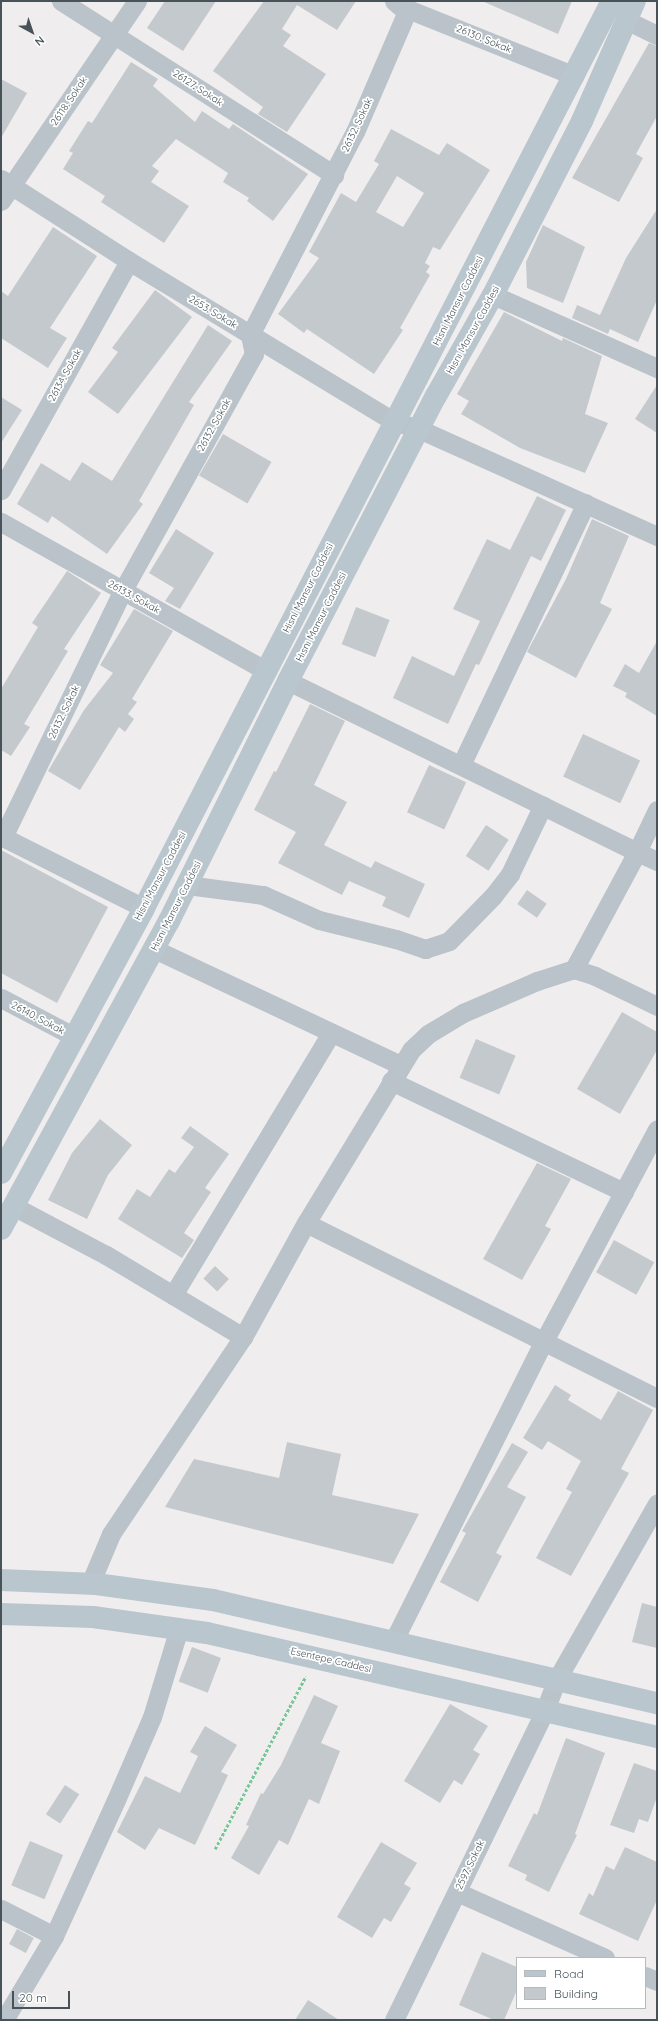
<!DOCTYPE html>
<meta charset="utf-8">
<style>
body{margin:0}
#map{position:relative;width:658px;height:2021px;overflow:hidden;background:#f0edee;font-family:Quicksand,sans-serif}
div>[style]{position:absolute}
.building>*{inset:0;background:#c4c9cd;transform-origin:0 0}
.path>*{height:2.5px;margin-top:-1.25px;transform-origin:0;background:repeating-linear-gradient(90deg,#78c798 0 3px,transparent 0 5px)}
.minor>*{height:19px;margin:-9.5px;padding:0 9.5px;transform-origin:9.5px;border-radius:9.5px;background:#b9c3c9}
.secondary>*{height:22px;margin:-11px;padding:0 11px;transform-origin:11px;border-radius:11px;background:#bac6ce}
span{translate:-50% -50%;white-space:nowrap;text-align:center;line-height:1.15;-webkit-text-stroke:3.5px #fff;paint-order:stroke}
.street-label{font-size:10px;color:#475359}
.frame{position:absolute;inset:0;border:2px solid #475359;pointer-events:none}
.legend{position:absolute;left:516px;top:1957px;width:130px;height:52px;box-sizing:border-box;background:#fff;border:1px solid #b5babd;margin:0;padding:5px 7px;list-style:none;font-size:12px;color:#475359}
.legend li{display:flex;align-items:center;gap:8px;height:20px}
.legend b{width:20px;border:1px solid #b5babd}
.north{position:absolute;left:12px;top:12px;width:40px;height:40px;-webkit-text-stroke:3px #fff;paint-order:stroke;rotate:140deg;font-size:11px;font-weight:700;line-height:16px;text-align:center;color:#475359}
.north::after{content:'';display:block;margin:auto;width:14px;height:18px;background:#475359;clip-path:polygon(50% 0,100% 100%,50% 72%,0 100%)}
.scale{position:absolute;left:12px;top:1991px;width:58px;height:18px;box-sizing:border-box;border:2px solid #475359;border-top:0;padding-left:5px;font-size:12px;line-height:14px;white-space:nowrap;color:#475359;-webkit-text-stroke:3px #fff;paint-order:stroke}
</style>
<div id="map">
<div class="building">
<div style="clip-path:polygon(165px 1px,216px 1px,183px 51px,147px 28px)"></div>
<div style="clip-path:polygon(264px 1px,356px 1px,337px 30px,297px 5px,282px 29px,291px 35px,283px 46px,326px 74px,287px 132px,258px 114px,263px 107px,213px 71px)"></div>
<div style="clip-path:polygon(482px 1px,572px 1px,558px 34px)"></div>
<div style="clip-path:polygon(649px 43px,657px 46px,657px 116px,636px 154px,643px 158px,619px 202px,572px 178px)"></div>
<div style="clip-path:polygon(131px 62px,158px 79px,153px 86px,195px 122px,202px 111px,229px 129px,233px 124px,308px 174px,273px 221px,247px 201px,249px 198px,223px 182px,228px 173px,176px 139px,152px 166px,159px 171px,151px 182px,189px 206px,164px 243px,101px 202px,105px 196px,63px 169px,73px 153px,69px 151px,88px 121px,92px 123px)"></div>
<div style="clip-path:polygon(1px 79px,27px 93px,1px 138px)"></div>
<div style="clip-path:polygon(evenodd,391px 129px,439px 155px,447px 143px,490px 170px,440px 250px,433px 247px,425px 263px,430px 266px,426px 272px,430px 275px,400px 328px,403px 330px,374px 374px,307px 329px,304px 333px,278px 314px,319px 258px,309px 252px,341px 193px,356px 202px,379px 164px,374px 161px,391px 129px,397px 176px,424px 193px,403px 227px,376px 212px,397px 176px)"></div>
<div style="clip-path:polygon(657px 209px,657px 300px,638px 342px,610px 329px,608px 334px,572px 318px,577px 305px,600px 315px,626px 258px)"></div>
<div style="clip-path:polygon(543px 225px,585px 247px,563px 303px,527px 288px,526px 262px)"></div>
<div style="clip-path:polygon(53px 227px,97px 256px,50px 328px,67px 338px,48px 368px,1px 338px,1px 291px,8px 296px)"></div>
<div style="clip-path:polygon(155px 290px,192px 317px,118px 414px,88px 392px,118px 352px,112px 348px)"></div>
<div style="clip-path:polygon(504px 312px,562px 341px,563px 338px,602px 356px,585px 414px,608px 423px,585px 473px,520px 448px,461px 414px,469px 401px,457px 394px)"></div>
<div style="clip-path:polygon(208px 325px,232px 341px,189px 402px,194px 405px,139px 501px,143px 504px,107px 554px,52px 516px,48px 523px,17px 504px,41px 463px,70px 481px,82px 462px,112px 481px)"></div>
<div style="clip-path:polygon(657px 385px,657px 433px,635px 419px)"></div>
<div style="clip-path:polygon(1px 397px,22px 410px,1px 443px)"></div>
<div style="left:223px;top:434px;width:56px;height:48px;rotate:30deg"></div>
<div style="clip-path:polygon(537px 496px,566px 510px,541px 561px,531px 556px,479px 665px,476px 664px,448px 724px,393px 698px,412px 656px,454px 676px,480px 621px,453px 609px,487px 539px,510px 550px)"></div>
<div style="clip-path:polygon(592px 519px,629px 536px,600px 603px,612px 609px,576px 678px,527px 652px,566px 579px)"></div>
<div style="clip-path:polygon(176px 529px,214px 553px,180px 609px,165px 601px,174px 588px,149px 573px)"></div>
<div style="clip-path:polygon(67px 571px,101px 593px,64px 649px,68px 651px,24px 724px,30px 727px,11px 756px,1px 750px,1px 689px,38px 627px,32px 623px)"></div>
<div style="left:356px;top:607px;width:36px;height:40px;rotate:21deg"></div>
<div style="clip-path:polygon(134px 609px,173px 631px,132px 699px,137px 702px,128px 714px,134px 719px,125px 732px,119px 727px,80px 790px,48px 771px,84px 710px,113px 673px,100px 665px)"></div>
<div style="clip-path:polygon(657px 641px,657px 716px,625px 697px,627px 693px,613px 686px,625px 664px,639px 673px)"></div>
<div style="clip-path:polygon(310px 704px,345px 721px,314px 785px,347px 802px,324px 845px,371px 868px,375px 861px,425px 884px,409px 918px,382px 906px,386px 897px,349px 881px,342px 895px,278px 863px,296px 832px,254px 810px,274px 771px,276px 772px)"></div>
<div style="left:583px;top:734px;width:63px;height:47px;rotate:25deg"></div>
<div style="left:429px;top:765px;width:41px;height:52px;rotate:25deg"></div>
<div style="left:486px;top:825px;width:27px;height:37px;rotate:33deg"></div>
<div style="clip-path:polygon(1px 850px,108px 907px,57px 1003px,1px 973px)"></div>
<div style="left:527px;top:890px;width:24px;height:17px;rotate:35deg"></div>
<div style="clip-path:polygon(622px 1012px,657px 1032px,657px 1050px,620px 1114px,577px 1089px)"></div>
<div style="left:476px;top:1039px;width:43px;height:42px;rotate:23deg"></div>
<div style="clip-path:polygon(100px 1119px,132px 1145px,108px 1175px,87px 1219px,48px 1200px,72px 1153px)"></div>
<div style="clip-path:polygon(190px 1126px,229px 1154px,205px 1188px,211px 1192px,184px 1233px,194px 1240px,182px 1258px,118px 1219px,137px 1189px,150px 1197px,169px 1169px,175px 1173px,194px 1147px,181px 1138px)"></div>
<div style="clip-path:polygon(537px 1163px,571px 1179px,545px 1226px,551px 1229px,522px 1280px,483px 1259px)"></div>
<div style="left:614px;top:1240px;width:46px;height:37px;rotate:29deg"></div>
<div style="left:215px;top:1266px;width:19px;height:17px;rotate:43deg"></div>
<div style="clip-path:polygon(555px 1385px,571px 1395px,568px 1400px,601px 1420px,618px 1391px,653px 1410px,621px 1469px,629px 1473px,571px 1576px,536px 1558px,572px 1492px,566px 1489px,581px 1461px,548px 1441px,542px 1450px,523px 1438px)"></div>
<div style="clip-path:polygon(287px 1442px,341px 1454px,332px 1495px,419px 1514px,393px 1564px,165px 1507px,194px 1459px,279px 1478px)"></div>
<div style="clip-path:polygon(512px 1443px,528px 1452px,507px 1487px,526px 1497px,496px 1553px,502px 1556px,478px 1602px,440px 1582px,466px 1533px,462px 1531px)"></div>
<div style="clip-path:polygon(642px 1603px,657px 1607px,657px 1648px,632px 1642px)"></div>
<div style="left:192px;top:1647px;width:31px;height:37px;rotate:21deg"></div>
<div style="clip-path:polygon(314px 1695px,338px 1706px,321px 1743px,340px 1751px,319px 1804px,309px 1799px,288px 1845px,279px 1840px,259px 1875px,231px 1858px,249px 1826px,246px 1825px,261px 1793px,263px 1794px,281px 1765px)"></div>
<div style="clip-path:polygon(450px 1704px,488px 1726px,473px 1750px,480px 1754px,462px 1785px,454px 1780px,440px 1803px,404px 1781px)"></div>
<div style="clip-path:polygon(205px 1726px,237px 1745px,221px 1772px,228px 1775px,195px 1845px,159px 1828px,145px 1850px,117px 1832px,145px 1776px,180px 1793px,198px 1756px,190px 1752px)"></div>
<div style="clip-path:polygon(566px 1738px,605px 1753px,575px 1834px,577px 1835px,549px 1892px,525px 1880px,527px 1875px,508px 1866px,534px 1813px,537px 1815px)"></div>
<div style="clip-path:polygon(634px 1763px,657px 1771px,657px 1797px,648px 1822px,639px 1819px,634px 1833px,610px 1825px)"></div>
<div style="left:65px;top:1785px;width:17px;height:35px;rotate:33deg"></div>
<div style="left:30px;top:1841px;width:36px;height:48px;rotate:23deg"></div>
<div style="clip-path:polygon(381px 1842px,417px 1863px,404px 1884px,411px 1888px,391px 1922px,384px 1918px,372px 1938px,337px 1917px)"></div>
<div style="clip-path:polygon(625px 1847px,657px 1862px,657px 1900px,638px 1941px,579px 1914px,589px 1893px,593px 1896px,606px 1866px,614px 1870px)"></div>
<div style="left:17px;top:1929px;width:19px;height:17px;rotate:28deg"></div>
<div style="clip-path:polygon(482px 1952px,517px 1967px,517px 1990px,504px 2020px,494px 2020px,459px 2005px)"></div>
<div style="clip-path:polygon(308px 2000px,339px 2020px,295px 2020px)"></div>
</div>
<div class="path">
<div style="left:215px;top:1849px;width:195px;rotate:-62.3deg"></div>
</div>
<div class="minor">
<div style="left:61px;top:1px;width:324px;rotate:32.5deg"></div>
<div style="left:394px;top:1px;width:8px;rotate:40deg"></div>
<div style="left:400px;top:6px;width:188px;rotate:21.8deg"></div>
<div style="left:626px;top:20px;width:34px;rotate:26deg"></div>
<div style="left:1px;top:179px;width:152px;rotate:32.6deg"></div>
<div style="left:129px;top:261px;width:309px;rotate:31.2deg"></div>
<div style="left:393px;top:421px;width:27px;rotate:17deg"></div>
<div style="left:419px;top:429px;width:261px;rotate:24.2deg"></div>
<div style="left:1px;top:201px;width:242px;rotate:-55.8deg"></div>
<div style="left:493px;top:295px;width:180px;rotate:24deg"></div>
<div style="left:1px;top:490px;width:262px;rotate:-60.8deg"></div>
<div style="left:1px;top:522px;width:305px;rotate:29.3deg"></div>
<div style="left:288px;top:681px;width:389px;rotate:26.1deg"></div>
<div style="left:637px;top:852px;width:133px;rotate:118.3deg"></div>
<div style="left:461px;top:765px;width:290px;rotate:-64.5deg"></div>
<div style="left:657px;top:810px;width:47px;rotate:115.5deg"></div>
<div style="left:637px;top:852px;width:22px;rotate:24deg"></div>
<div style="left:1px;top:836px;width:160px;rotate:26.7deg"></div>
<div style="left:3px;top:837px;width:275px;rotate:-64.1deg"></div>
<div style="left:123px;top:590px;width:270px;rotate:-61deg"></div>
<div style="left:254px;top:354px;width:19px;rotate:-102deg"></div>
<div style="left:250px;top:335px;width:229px;rotate:-62.7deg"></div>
<div style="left:355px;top:132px;width:134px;rotate:-66.7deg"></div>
<div style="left:187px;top:885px;width:77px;rotate:7.5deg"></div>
<div style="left:263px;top:895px;width:61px;rotate:24.1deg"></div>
<div style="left:319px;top:920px;width:79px;rotate:13.9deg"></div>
<div style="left:396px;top:939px;width:31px;rotate:19deg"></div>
<div style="left:425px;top:949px;width:25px;rotate:-18deg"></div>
<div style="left:449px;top:941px;width:63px;rotate:-45.6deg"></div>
<div style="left:493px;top:896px;width:28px;rotate:-52deg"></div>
<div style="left:510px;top:874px;width:76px;rotate:-64.4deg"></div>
<div style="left:154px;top:949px;width:272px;rotate:25.2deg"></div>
<div style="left:1px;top:998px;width:84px;rotate:27.8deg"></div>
<div style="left:391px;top:1081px;width:258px;rotate:25.5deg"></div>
<div style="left:15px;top:1207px;width:103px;rotate:27.8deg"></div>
<div style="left:106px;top:1255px;width:160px;rotate:30.9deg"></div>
<div style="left:306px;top:1223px;width:392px;rotate:26.5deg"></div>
<div style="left:173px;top:1295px;width:306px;rotate:-58.9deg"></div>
<div style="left:90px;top:1584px;width:54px;rotate:-67.2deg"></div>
<div style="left:111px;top:1534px;width:237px;rotate:-56.2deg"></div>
<div style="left:243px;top:1337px;width:130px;rotate:-61.1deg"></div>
<div style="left:306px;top:1223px;width:202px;rotate:-58.7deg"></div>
<div style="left:411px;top:1050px;width:23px;rotate:-43deg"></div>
<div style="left:428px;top:1034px;width:41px;rotate:-31deg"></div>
<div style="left:463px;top:1013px;width:81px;rotate:-23.4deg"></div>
<div style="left:537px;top:981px;width:39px;rotate:-18deg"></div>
<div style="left:574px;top:969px;width:22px;rotate:18deg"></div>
<div style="left:595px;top:976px;width:69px;rotate:25.8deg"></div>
<div style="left:394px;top:1640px;width:335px;rotate:-63.4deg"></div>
<div style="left:544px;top:1341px;width:240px;rotate:-61.9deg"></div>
<div style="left:457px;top:1892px;width:162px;rotate:24deg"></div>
<div style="left:1px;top:1909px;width:59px;rotate:27deg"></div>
<div style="left:645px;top:1976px;width:13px;rotate:23deg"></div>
<div style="left:4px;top:2020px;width:98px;rotate:-59.2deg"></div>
<div style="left:54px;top:1936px;width:149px;rotate:-65.5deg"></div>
<div style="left:116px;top:1800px;width:90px;rotate:-66.6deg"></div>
<div style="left:152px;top:1717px;width:93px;rotate:-73.1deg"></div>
<div style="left:394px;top:2020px;width:345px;rotate:-64deg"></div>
<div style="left:545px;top:1710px;width:33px;rotate:-69deg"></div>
<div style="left:557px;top:1679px;width:202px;rotate:-60.3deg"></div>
</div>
<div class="secondary">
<div style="left:1px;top:1173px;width:301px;rotate:-61.6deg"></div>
<div style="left:144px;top:908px;width:1021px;rotate:-62.71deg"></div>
<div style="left:1px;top:1229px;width:351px;rotate:-61.4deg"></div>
<div style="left:169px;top:921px;width:268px;rotate:-63.6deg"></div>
<div style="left:288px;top:681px;width:321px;rotate:-62.6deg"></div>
<div style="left:436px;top:396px;width:116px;rotate:-60.6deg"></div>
<div style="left:493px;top:295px;width:195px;rotate:-62.9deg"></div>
<div style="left:582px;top:121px;width:131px;rotate:-66.2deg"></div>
<div style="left:1px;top:1580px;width:95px;rotate:2.4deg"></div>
<div style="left:96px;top:1584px;width:118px;rotate:7.8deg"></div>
<div style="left:213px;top:1600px;width:456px;rotate:13.1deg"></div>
<div style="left:1px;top:1614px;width:92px;rotate:1.9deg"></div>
<div style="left:93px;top:1617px;width:115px;rotate:8deg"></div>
<div style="left:207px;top:1633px;width:462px;rotate:13deg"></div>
</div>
<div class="street-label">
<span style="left:484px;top:39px;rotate:22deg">26130. Sokak</span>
<span style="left:198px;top:88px;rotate:33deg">26127. Sokak</span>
<span style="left:69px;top:101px;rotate:-56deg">26118. Sokak</span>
<span style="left:357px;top:125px;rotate:-65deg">26132. Sokak</span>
<span style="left:458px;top:301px;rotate:-63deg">Hisni Mansur Caddesi</span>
<span style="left:213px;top:312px;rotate:31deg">2653. Sokak</span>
<span style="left:473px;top:330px;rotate:-61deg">Hısnı Mansur Caddesi</span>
<span style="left:65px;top:375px;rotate:-61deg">26134. Sokak</span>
<span style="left:214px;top:425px;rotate:-61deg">26132. Sokak</span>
<span style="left:308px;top:588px;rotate:-63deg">Hisni Mansur Caddesi</span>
<span style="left:134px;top:597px;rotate:29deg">26133. Sokak</span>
<span style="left:321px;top:617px;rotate:-63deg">Hısnı Mansur Caddesi</span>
<span style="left:64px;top:712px;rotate:-64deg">26132. Sokak</span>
<span style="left:160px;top:876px;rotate:-62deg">Hisni Mansur Caddesi</span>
<span style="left:176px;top:906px;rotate:-63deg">Hısnı Mansur Caddesi</span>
<span style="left:38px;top:1018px;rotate:28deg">26140. Sokak</span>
<span style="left:331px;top:1660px;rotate:13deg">Esentepe Caddesi</span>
<span style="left:470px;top:1865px;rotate:-64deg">2597. Sokak</span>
</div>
<div class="frame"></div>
<ul class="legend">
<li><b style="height:5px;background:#bac6ce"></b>Road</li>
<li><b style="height:11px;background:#c4c9cd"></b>Building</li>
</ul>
<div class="north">N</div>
<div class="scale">20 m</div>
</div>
